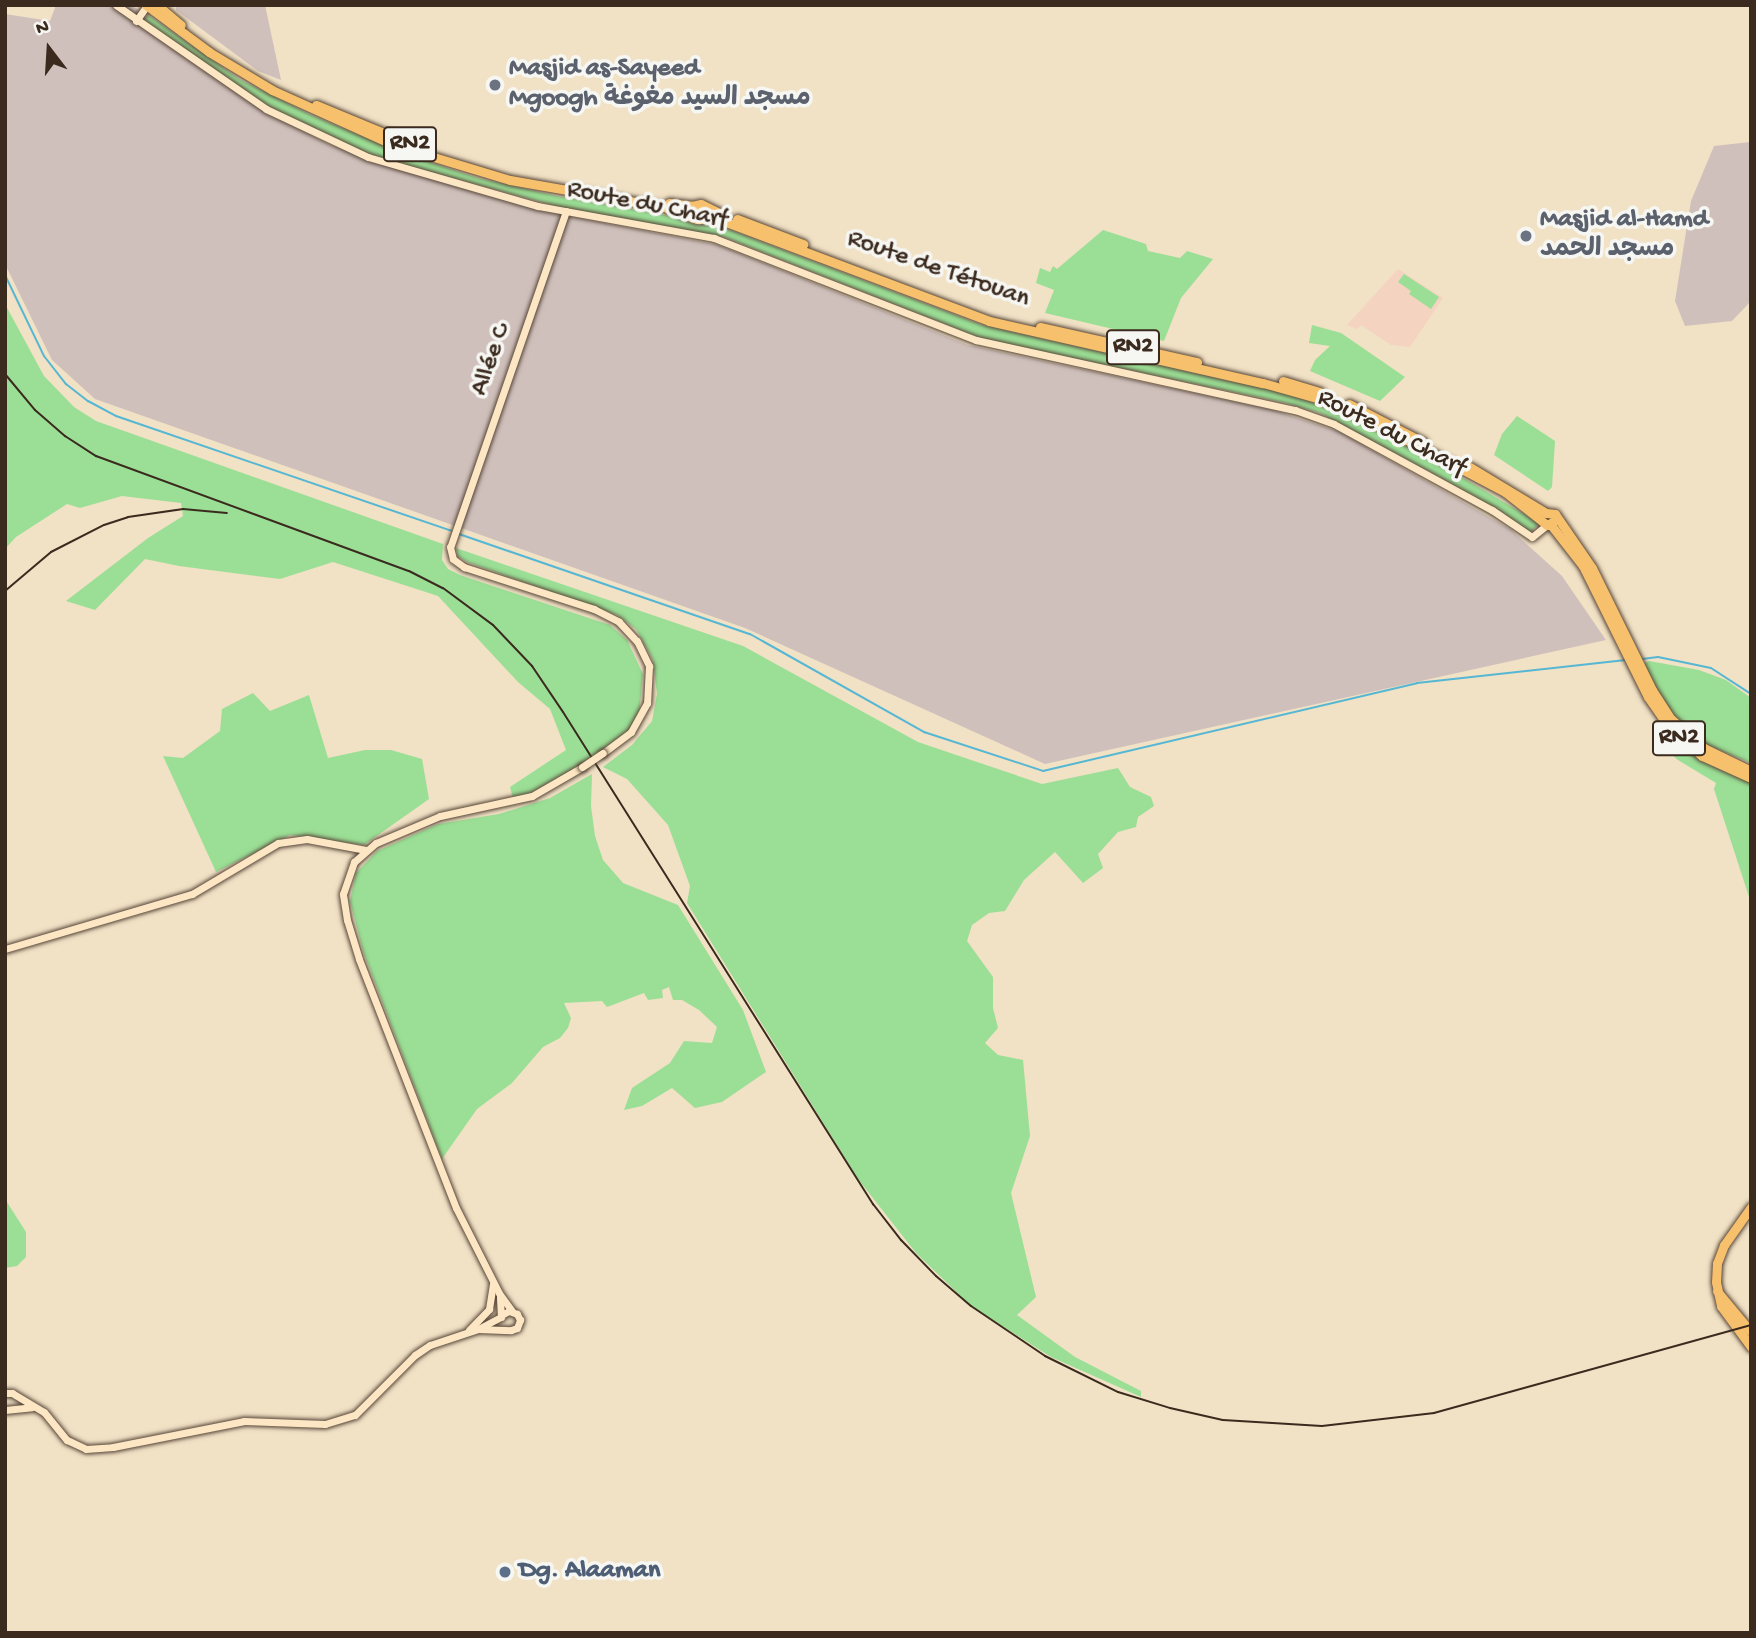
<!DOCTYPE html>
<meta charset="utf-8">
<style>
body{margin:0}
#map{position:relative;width:1756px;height:1638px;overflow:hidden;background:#f1e1c5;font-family:"Gochi Hand","Playpen Sans Arabic",sans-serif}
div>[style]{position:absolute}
.built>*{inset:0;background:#f4d3c0}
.industrial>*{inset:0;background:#d0c0bc}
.green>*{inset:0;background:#9bdf96}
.stream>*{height:2px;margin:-1px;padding:0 1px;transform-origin:1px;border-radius:1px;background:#55b7d3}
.roads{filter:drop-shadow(0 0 2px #564537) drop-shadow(0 0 2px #564537)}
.secondary>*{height:7px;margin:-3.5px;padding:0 3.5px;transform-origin:3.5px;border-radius:3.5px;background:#fce6c4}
.highway>*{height:9px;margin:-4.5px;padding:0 4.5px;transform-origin:4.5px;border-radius:4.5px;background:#f7c06c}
.rail>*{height:2px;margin:-1px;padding:0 1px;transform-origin:1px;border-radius:1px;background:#3b2a1e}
.bridges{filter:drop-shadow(0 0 2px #564537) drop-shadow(0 0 2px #564537)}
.secondary-bridge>*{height:7px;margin:-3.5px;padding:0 3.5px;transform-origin:3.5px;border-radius:3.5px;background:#fce6c4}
.dots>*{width:19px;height:19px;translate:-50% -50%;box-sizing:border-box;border:4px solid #f6f6f2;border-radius:50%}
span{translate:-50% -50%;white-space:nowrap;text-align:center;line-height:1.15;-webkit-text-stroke:7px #f6f6f2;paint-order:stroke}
.shield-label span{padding:2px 5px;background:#f6f6f2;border:2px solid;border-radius:5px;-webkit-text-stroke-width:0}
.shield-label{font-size:24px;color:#3b2a1e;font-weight:700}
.worship-label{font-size:26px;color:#5b616d;font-weight:700}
.left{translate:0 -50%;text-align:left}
.street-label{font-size:26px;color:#3b2a1e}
.service-label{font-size:26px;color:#4e5e75;font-weight:700}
.frame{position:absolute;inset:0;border:7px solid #3b2a1e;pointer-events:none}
.north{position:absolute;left:14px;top:14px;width:70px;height:70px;-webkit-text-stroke:5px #f6f6f2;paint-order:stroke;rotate:343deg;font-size:19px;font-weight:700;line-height:28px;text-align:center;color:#3b2a1e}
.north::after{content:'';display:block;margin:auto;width:24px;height:32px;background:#3b2a1e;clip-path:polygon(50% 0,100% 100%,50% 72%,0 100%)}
</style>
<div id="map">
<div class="built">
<div style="clip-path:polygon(1398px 269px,1443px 298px,1410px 347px,1391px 345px,1361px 325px,1357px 329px,1347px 325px)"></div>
</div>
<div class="industrial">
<div style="clip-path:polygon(56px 5px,132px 5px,260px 109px,330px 145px,541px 211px,718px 245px,968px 345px,1273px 410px,1340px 432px,1510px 529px,1562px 576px,1606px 640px,1045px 764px,745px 628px,95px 399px,52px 360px,5px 264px,5px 14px,50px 21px)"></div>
<div style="clip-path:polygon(176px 5px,265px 5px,281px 80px,258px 71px,176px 10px)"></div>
<div style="clip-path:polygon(1750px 142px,1751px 301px,1732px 321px,1685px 326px,1675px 301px,1691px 201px,1714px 146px)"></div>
</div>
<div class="green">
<div style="clip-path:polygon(148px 15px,239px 79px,309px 114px,407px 155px,478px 178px,557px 196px,676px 217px,696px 225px,717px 225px,982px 325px,1280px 392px,1332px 409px,1426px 456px,1539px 523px,1530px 533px,1502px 512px,1449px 482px,1320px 413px,1286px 403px,986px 340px,724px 237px,578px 212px,373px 156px,284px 116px,238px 87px,143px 22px)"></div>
<div style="clip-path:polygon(1103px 230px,1146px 244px,1148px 251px,1180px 258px,1187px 251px,1213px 259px,1181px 298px,1164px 341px,1045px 313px,1054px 290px,1036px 283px,1040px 268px,1050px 272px,1053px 266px,1057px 269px)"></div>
<div style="clip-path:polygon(1404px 274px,1439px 297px,1431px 309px,1409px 294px,1411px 291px,1398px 282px)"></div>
<div style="clip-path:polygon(5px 304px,44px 376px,74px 407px,96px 421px,443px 544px,442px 560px,448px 569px,460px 575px,610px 625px,627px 640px,643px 674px,639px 715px,627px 732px,578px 766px,533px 792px,513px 798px,510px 787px,566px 750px,550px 709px,518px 682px,438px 596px,333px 562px,280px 579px,179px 566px,145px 559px,95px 610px,66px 601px,148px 538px,183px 516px,181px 503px,122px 496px,80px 508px,67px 504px,16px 537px,5px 549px)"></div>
<div style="clip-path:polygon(1312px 325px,1341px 333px,1405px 377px,1380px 401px,1310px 371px,1315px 360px,1330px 346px,1309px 343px)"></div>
<div style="clip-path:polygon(1517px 416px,1555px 441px,1552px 487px,1548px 491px,1494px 455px,1502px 434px)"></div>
<div style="clip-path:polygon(456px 548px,743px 646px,918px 742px,1042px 784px,1118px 768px,1130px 787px,1151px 797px,1154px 806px,1138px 817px,1136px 827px,1118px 832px,1098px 854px,1103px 868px,1083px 883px,1055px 852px,1024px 880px,1005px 911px,989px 913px,972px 925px,967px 941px,993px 977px,993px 1008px,998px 1028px,985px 1043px,998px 1055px,1023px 1060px,1030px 1136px,1011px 1193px,1036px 1297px,1017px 1315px,1075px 1357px,1141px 1391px,1141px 1397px,1051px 1357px,971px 1306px,916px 1253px,858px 1179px,687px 903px,690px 886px,668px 825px,627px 779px,603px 767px,632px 745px,652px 721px,657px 694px,653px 660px,636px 629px,617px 615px,467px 562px,458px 556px)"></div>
<div style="clip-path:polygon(1649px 661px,1699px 670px,1726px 680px,1751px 698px,1751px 763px,1704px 744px,1674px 715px,1652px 684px,1644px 663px)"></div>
<div style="clip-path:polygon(253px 693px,270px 711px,309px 695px,328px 758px,365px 750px,391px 750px,422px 759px,429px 799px,364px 845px,290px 835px,216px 872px,163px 756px,183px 758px,220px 731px,222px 709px)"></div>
<div style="clip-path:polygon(1667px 734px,1706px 763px,1751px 782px,1751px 903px,1714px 789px,1716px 783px,1678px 760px,1657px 742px)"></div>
<div style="clip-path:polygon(592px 774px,591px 806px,595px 836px,603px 860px,623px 883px,678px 905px,743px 1010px,766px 1072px,722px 1102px,695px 1108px,672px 1088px,642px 1106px,624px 1110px,632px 1088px,670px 1063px,684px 1041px,712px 1043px,717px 1027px,699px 1010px,682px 1000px,673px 1000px,669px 987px,662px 990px,663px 998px,648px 1000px,644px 993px,607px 1007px,602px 1001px,564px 1003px,571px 1018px,568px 1028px,560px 1038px,543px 1047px,512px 1083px,477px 1109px,442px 1159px,363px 951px,350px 901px,356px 873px,377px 851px,438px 824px,499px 814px,550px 798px)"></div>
<div style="clip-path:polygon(5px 1199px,26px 1232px,26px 1257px,17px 1266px,5px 1268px)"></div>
</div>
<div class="stream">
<div style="left:5px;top:275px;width:90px;rotate:64.3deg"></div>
<div style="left:44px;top:356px;width:36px;rotate:52deg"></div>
<div style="left:66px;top:384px;width:28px;rotate:38deg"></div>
<div style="left:88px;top:401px;width:32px;rotate:28deg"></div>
<div style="left:116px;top:416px;width:354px;rotate:18.9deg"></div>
<div style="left:456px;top:533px;width:311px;rotate:19deg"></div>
<div style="left:750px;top:634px;width:200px;rotate:29.4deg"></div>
<div style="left:924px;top:732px;width:125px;rotate:18.1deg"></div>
<div style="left:1043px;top:771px;width:384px;rotate:-13.2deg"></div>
<div style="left:1417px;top:683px;width:210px;rotate:-6.3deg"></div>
<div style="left:1642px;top:659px;width:16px;rotate:-7deg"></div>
<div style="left:1658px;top:657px;width:54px;rotate:11.7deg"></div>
<div style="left:1711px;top:668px;width:48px;rotate:33deg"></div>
</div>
<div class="roads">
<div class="secondary">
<div style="left:116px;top:5px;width:183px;rotate:34.7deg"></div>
<div style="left:266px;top:109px;width:113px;rotate:25.2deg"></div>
<div style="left:368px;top:157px;width:177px;rotate:16.1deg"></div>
<div style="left:538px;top:206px;width:179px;rotate:10.3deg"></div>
<div style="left:714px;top:238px;width:281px;rotate:21.3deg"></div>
<div style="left:976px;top:340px;width:327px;rotate:12.4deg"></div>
<div style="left:1295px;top:410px;width:41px;rotate:19.7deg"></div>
<div style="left:1334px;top:424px;width:180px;rotate:28.6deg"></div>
<div style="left:1492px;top:510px;width:48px;rotate:34deg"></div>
<div style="left:1532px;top:537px;width:19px;rotate:-39deg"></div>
<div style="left:136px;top:21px;width:19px;rotate:-55deg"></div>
<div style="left:566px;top:211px;width:355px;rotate:109deg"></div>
<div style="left:450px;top:547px;width:12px;rotate:76deg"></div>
<div style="left:453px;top:559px;width:14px;rotate:36deg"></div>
<div style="left:464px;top:567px;width:137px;rotate:17.9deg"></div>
<div style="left:594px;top:609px;width:28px;rotate:27deg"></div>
<div style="left:619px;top:622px;width:26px;rotate:47deg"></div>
<div style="left:637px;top:641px;width:28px;rotate:64deg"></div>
<div style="left:649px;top:666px;width:37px;rotate:93deg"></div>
<div style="left:647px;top:703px;width:33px;rotate:119deg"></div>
<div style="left:631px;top:732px;width:35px;rotate:143deg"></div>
<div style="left:5px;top:949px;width:195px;rotate:-16.4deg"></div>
<div style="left:192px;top:894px;width:100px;rotate:-30.7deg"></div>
<div style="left:278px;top:843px;width:29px;rotate:-8deg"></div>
<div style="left:307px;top:839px;width:60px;rotate:10.6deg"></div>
<div style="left:512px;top:1311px;width:22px;rotate:-126deg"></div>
<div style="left:499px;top:1293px;width:95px;rotate:-116.8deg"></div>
<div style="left:456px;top:1208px;width:267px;rotate:-111.3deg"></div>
<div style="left:359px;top:959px;width:41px;rotate:-107.1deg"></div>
<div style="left:347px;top:920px;width:26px;rotate:-99deg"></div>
<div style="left:343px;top:894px;width:34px;rotate:-71deg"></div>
<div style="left:354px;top:862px;width:29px;rotate:-41deg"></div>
<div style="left:376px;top:843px;width:69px;rotate:-22.9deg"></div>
<div style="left:440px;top:816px;width:94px;rotate:-12.3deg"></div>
<div style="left:532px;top:796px;width:58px;rotate:-30.1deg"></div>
<div style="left:480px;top:1328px;width:24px;rotate:-28deg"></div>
<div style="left:501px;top:1317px;width:20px;rotate:-93deg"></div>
<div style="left:469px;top:1330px;width:29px;rotate:-46deg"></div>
<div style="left:489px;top:1309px;width:25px;rotate:-81deg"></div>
<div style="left:5px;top:1393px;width:7px"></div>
<div style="left:12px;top:1393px;width:37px;rotate:31deg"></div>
<div style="left:44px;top:1412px;width:36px;rotate:51deg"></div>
<div style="left:67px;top:1440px;width:21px;rotate:25deg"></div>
<div style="left:86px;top:1449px;width:27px;rotate:-4deg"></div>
<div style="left:113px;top:1447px;width:134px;rotate:-11.2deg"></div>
<div style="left:244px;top:1421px;width:81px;rotate:2.1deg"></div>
<div style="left:325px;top:1424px;width:31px;rotate:-17deg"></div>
<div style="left:355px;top:1415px;width:85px;rotate:-45deg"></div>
<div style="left:415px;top:1355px;width:18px;rotate:-34deg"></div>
<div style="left:430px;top:1345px;width:51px;rotate:-18.4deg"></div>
<div style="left:478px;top:1329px;width:33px;rotate:2deg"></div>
<div style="left:511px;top:1330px;width:6px;rotate:-18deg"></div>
<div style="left:517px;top:1328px;width:9px;rotate:-69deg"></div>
<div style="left:520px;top:1320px;width:7px;rotate:-117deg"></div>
<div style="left:517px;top:1314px;width:9px;rotate:-159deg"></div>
<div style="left:509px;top:1311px;width:7px;rotate:153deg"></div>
<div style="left:5px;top:1410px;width:27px;rotate:-6deg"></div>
</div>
<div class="highway">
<div style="left:146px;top:5px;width:79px;rotate:36.7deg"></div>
<div style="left:209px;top:52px;width:74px;rotate:31.1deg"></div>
<div style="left:272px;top:90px;width:134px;rotate:24.3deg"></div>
<div style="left:394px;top:145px;width:121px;rotate:16.8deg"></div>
<div style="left:510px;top:180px;width:156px;rotate:9.9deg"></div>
<div style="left:664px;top:207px;width:35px;rotate:20deg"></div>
<div style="left:697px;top:219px;width:21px"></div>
<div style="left:718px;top:219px;width:290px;rotate:20.6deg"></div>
<div style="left:989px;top:321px;width:281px;rotate:12.8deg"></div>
<div style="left:1263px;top:383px;width:63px;rotate:15.6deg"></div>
<div style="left:1324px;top:400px;width:49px;rotate:24deg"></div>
<div style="left:1369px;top:420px;width:154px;rotate:27.9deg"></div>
<div style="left:1505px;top:492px;width:53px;rotate:38.2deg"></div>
<div style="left:1547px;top:525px;width:10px;rotate:-29deg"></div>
<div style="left:157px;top:5px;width:31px;rotate:40deg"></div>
<div style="left:316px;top:105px;width:113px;rotate:22.5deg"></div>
<div style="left:669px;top:203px;width:23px;rotate:7deg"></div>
<div style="left:692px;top:206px;width:9px;rotate:-13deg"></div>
<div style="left:701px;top:204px;width:25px;rotate:26deg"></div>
<div style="left:737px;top:219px;width:71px;rotate:20.7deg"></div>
<div style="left:1040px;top:327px;width:161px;rotate:12.6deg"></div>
<div style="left:1283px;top:381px;width:39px;rotate:17deg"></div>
<div style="left:1349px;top:404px;width:83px;rotate:27.2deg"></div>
<div style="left:1470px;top:467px;width:89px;rotate:31.2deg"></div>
<div style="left:1546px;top:513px;width:9px;rotate:6deg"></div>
<div style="left:1555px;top:514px;width:65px;rotate:55.6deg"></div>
<div style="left:1592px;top:568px;width:136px;rotate:63.8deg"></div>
<div style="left:1652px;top:690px;width:35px;rotate:57deg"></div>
<div style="left:1671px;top:719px;width:44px;rotate:41.3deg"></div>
<div style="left:1704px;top:748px;width:52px;rotate:26.1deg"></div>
<div style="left:1551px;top:525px;width:52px;rotate:52deg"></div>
<div style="left:1583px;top:566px;width:146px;rotate:63.6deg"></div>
<div style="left:1648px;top:697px;width:37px;rotate:55deg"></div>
<div style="left:1669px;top:727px;width:44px;rotate:41.3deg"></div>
<div style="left:1702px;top:756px;width:54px;rotate:24.2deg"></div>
<div style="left:1751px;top:1207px;width:47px;rotate:125.4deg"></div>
<div style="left:1724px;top:1245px;width:19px;rotate:111deg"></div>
<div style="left:1717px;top:1263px;width:19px;rotate:93deg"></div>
<div style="left:1716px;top:1282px;width:25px;rotate:78deg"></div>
<div style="left:1721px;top:1306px;width:51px;rotate:53.8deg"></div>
<div style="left:1717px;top:1291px;width:53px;rotate:50.3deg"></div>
</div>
</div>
<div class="rail">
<div style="left:5px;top:374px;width:47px;rotate:50.2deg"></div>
<div style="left:35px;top:410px;width:40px;rotate:41deg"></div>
<div style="left:65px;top:436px;width:37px;rotate:33deg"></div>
<div style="left:96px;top:456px;width:333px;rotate:20.2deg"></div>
<div style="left:409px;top:571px;width:38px;rotate:27deg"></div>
<div style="left:443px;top:588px;width:62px;rotate:36.5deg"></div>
<div style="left:493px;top:625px;width:57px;rotate:46.4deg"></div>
<div style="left:532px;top:666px;width:55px;rotate:56deg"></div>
<div style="left:563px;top:712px;width:582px;rotate:57.79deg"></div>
<div style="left:873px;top:1204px;width:46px;rotate:52.1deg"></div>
<div style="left:901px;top:1240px;width:50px;rotate:45.8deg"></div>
<div style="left:936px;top:1276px;width:46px;rotate:40.6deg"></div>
<div style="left:971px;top:1306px;width:89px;rotate:34deg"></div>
<div style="left:1045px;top:1356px;width:81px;rotate:26.3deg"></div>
<div style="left:1118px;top:1392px;width:54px;rotate:17.1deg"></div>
<div style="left:1170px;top:1408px;width:54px;rotate:12.8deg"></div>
<div style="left:1223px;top:1420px;width:99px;rotate:3.5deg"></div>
<div style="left:1322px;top:1426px;width:113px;rotate:-6.6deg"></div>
<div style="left:1434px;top:1413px;width:329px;rotate:-15.5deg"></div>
<div style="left:5px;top:591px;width:60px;rotate:-40.3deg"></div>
<div style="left:51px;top:552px;width:59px;rotate:-27deg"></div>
<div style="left:104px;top:525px;width:25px;rotate:-18deg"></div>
<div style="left:128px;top:517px;width:56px;rotate:-8.3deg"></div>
<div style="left:183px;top:509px;width:44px;rotate:5.2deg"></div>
</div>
<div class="bridges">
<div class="secondary-bridge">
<div style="left:582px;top:767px;width:25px;rotate:-34deg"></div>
</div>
</div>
<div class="dots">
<div style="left:495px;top:85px;background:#6b7280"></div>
<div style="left:1526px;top:236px;background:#6b7280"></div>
<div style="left:505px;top:1572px;background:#5c6f8a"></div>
</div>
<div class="shield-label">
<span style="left:410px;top:144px">RN2</span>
<span style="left:1133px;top:347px">RN2</span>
<span style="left:1679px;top:738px">RN2</span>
</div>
<div class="worship-label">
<span class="left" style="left:509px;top:85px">Masjid as-Sayeed<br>Mgoogh مسجد السيد مغوغة</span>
<span class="left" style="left:1540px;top:236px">Masjid al-Hamd<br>مسجد الحمد</span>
</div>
<div class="street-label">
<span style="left:647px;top:206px;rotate:11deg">Route du Charf</span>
<span style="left:938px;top:270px;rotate:19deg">Route de Tétouan</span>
<span style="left:492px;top:360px;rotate:-71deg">Allée C</span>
<span style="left:1391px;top:434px;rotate:27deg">Route du Charf</span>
</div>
<div class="service-label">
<span class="left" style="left:519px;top:1572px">Dg. Alaaman</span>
</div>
<div class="frame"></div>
<div class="north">N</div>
</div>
